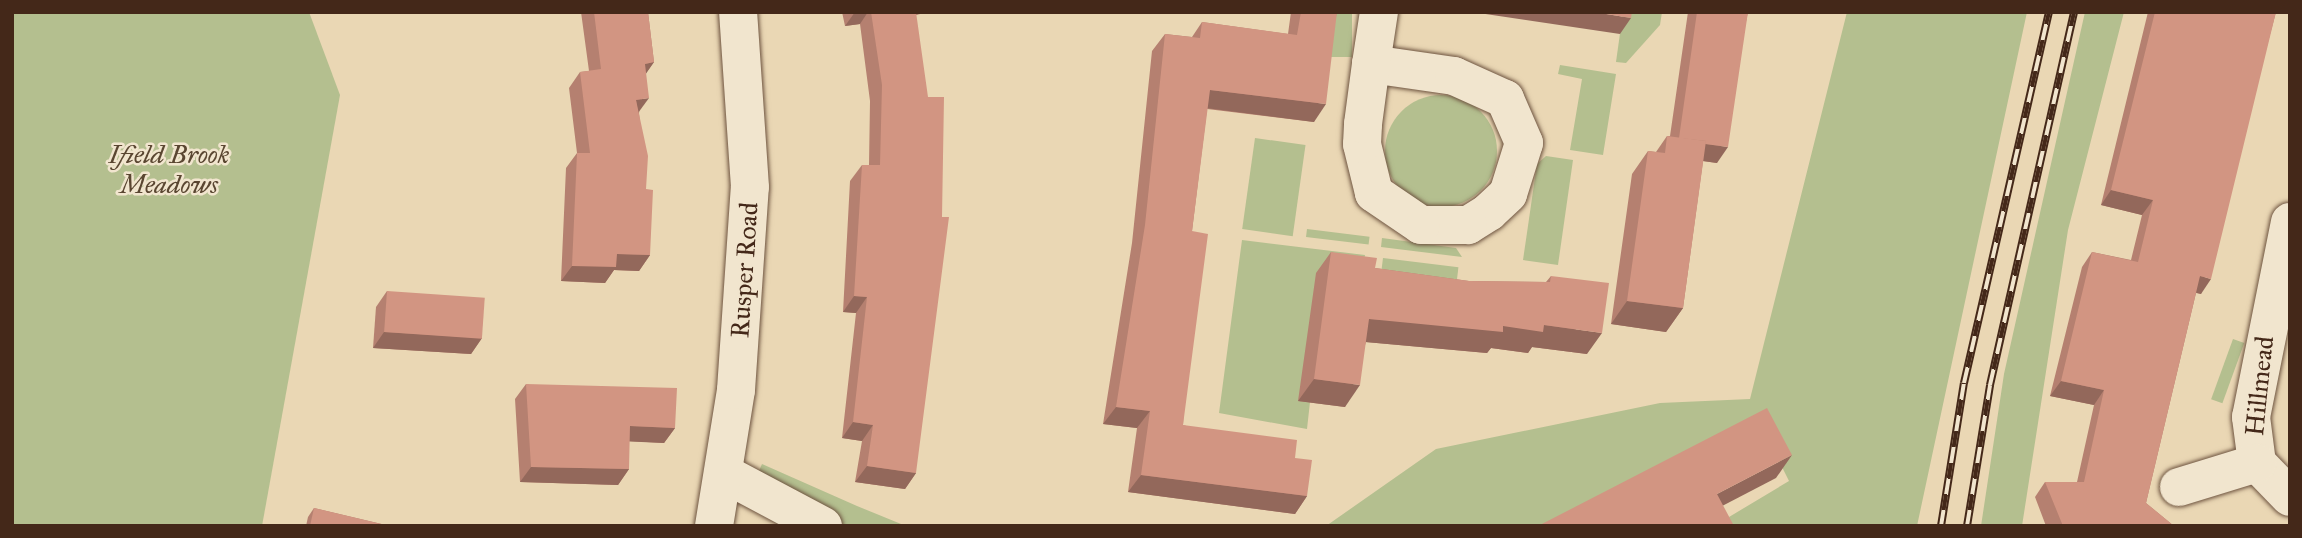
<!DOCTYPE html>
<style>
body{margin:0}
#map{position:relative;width:2302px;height:538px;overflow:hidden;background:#ead7b4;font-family:"IM FELL Great Primer",serif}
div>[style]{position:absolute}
.green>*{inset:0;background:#b4bf8f;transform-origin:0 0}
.round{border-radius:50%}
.roads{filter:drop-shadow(0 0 2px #6e5440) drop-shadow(0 0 2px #6e5440)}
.minor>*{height:38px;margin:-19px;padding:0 19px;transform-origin:19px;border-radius:19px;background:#f1e5ce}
.rail>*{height:8px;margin-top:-4px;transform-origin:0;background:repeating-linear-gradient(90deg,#f1e5ce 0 16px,#442819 0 32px);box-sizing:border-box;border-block:2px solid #442819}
.wall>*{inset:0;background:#b58070}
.shaded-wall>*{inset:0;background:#93685b}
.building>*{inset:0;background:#d29582;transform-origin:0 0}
span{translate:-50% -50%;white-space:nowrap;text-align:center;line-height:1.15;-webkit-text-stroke:5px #f1e5ce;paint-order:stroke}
.park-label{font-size:26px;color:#5a4631;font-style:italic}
.street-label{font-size:26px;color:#442819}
.frame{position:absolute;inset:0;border:14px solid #442819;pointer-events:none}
</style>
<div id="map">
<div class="green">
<div style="clip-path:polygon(12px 12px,309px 12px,340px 95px,262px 526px,12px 526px)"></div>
<div style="left:1329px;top:12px;width:23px;height:45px"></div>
<div style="clip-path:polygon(1623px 12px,1662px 12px,1660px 25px,1626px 63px,1616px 62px)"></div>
<div style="clip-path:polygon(1847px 12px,2027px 12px,1917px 526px,1714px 526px,1789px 481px,1757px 417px,1545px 526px,1326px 526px,1436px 449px,1660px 403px,1750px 399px)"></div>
<div style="clip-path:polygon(2085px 12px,2124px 12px,2068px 230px,2022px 526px,1981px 526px,2004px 374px)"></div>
<div style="clip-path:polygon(1560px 65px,1616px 74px,1603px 155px,1570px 150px,1582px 79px,1558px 74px)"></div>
<div class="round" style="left:1385px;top:95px;width:112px;height:112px"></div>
<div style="left:1255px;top:138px;width:51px;height:92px;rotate:8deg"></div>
<div style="clip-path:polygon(1546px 156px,1573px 160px,1558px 265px,1523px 260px,1537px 164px)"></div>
<div style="left:1307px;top:229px;width:63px;height:8px;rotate:7deg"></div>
<div style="clip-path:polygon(1382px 238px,1456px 248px,1462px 257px,1381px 247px)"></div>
<div style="clip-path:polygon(1242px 240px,1365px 255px,1361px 279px,1310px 402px,1307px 429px,1219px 413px)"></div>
<div style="left:1383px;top:258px;width:76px;height:34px;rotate:7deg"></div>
<div style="left:2233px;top:339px;width:12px;height:64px;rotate:20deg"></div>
<div style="clip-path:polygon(762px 464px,857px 506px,906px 526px,847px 526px,756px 478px)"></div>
</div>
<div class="roads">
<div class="minor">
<div style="left:1371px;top:64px;width:84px;rotate:8.2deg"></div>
<div style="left:1454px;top:76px;width:56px;rotate:24.3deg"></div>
<div style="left:1505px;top:99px;width:48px;rotate:66.6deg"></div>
<div style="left:1524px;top:143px;width:53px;rotate:107.4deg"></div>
<div style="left:1508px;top:194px;width:26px;rotate:137deg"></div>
<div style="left:1489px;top:212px;width:25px;rotate:148deg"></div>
<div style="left:1468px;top:225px;width:47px;rotate:180deg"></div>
<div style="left:1421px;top:225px;width:57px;rotate:-145.8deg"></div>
<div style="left:1374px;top:193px;width:50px;rotate:-103.8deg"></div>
<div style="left:1362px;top:144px;width:20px;rotate:-87deg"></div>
<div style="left:1363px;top:124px;width:61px;rotate:-82.4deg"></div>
<div style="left:1371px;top:64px;width:53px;rotate:-81.3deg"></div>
<div style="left:2290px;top:222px;width:199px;rotate:101.3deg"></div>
<div style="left:2251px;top:417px;width:46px;rotate:82.6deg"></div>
<div style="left:2257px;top:463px;width:47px;rotate:45.9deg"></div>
<div style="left:725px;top:474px;width:111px;rotate:28deg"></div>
<div style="left:2179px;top:487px;width:82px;rotate:-17.1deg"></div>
<div style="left:714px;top:526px;width:138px;rotate:-80.8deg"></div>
<div style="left:736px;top:390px;width:203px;rotate:-86.1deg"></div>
<div style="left:750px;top:187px;width:175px;rotate:-93.9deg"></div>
</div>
</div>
<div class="rail">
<div style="left:1941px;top:526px;width:145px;rotate:-80.9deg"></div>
<div style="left:1964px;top:383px;width:381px;rotate:-77.1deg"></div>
<div style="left:1967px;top:526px;width:143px;rotate:-80.7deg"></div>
<div style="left:1990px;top:385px;width:382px;rotate:-77.3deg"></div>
</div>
<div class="wall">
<div style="clip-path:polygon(581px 12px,648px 12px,654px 62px,646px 73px,639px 113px,646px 189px,650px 255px,639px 271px,614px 270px,605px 283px,561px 281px,566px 168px,577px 153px,569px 88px,580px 72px,589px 71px)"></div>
<div style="clip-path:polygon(842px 12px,929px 12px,916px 15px,916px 473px,905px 489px,855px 482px,862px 441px,842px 438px,856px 313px,843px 312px,850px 181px,862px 165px,869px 165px,870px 101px,860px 24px,845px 26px)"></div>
<div style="clip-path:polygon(1291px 12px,1337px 12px,1314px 122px,1207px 109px,1192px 231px,1183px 425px,1295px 458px,1307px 496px,1295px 514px,1128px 492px,1137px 428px,1103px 424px,1132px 243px,1152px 51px,1165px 34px,1192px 37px,1202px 22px,1288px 34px)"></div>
<div style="clip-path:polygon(1688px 12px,1748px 12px,1717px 163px,1703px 161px,1683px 308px,1666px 332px,1611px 324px,1632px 174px,1648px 151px,1656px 152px,1667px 136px,1670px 136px)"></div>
<div style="clip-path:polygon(2148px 12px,2276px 12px,2201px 294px,2196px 293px,2146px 503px,2174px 526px,2046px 526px,2035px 497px,2045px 482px,2077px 482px,2094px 405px,2050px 396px,2082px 267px,2092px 252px,2131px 260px,2142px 215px,2101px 205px)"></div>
<div style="clip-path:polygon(1331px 252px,1375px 268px,1469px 281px,1546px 282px,1551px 276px,1587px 354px,1532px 347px,1528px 353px,1491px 348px,1487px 353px,1366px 342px,1345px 407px,1298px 401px,1316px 273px)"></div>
<div style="clip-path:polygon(387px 291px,482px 338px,471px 354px,373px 348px,376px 307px)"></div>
<div style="clip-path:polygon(526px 384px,675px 428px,664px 443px,629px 441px,629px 469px,618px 485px,520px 482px,515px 399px)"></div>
<div style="clip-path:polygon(314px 508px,390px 526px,306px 526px,308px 517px)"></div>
</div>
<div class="shaded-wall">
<div style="clip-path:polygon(855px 12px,868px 12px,860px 24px,845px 26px)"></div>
<div style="clip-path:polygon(907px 12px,929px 12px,903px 17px)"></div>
<div style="clip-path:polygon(1472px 12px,1594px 12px,1631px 18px,1620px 34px)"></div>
<div style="clip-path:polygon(654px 62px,643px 78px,645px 64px)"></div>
<div style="clip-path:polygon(1210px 90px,1326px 104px,1314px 122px,1198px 107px)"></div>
<div style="clip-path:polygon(649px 98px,638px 113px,636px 100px)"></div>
<div style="clip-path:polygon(1678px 140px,1728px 147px,1717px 163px,1667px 156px)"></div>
<div style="clip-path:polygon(2111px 190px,2153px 200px,2142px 215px,2101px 205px)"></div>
<div style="clip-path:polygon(617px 254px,650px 255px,639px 271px,614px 270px,605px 283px,561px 281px,572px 266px)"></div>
<div style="clip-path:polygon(2200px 276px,2211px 279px,2201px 294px,2190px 291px)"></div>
<div style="clip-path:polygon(854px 296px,867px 297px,856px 313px,843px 312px)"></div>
<div style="clip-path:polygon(1627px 301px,1683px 308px,1666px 332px,1611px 324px)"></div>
<div style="clip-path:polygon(1369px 319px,1503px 326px,1544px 325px,1602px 333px,1587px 354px,1532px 347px,1528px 353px,1491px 348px,1487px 353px,1354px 341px)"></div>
<div style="clip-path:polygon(384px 332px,482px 338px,471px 354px,373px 348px)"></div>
<div style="clip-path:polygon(1314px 379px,1360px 385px,1345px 407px,1298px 401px)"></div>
<div style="clip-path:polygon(2061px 381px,2104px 390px,2094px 405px,2050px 396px)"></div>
<div style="clip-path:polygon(1116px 407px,1150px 411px,1137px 428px,1103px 424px)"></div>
<div style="clip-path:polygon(853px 422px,873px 425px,862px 441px,842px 438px)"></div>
<div style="clip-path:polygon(630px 426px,675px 428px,664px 443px,619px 441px)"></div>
<div style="clip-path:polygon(1792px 455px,1776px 478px,1701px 517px,1717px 494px)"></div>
<div style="clip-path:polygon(867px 466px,916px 473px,905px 489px,855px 482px)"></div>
<div style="clip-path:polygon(531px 467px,629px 469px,618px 485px,520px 482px)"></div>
<div style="clip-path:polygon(1141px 475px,1307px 496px,1295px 514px,1128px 492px)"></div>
</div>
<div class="building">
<div style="clip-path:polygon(594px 12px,648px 12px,654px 62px,645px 64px,649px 98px,636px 100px,648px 156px,646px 189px,653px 190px,650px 255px,617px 254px,616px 267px,572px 266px,577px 153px,590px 153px,580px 72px,601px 69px)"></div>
<div style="clip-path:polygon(871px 12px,916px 12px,928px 97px,944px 97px,942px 217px,949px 217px,916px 473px,867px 466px,873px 425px,853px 422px,867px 297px,854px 296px,862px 165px,880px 165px,882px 85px)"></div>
<div style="clip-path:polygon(1301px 12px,1337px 12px,1326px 104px,1210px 90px,1192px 231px,1208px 234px,1183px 425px,1297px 440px,1295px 458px,1312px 460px,1307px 496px,1141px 475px,1150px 411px,1116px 407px,1145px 225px,1165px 34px,1200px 38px,1202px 22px,1297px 35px)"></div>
<div style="clip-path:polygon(1594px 12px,1632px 12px,1631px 18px)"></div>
<div style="clip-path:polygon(1697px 12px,1748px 12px,1728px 147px,1705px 144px,1706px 141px,1679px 138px)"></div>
<div style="clip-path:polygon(2155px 12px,2276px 12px,2211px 279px,2200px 276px,2146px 503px,2174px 526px,2063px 526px,2045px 482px,2084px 482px,2104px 390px,2061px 381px,2092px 252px,2138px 262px,2153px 200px,2111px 190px)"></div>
<div style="clip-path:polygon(1667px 136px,1706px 141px,1683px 308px,1627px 301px,1648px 151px,1665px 153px)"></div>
<div style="clip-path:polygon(1331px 252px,1377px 258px,1375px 268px,1469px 281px,1550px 282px,1551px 276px,1609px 283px,1602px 333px,1544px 325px,1543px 332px,1503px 326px,1503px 332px,1369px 319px,1360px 385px,1314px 379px)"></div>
<div style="left:387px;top:291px;width:98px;height:41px;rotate:4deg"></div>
<div style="clip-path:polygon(526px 384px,677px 388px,675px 428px,630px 426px,629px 469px,531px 467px)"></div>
<div style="clip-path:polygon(1767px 408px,1792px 455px,1717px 494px,1734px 526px,1538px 526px)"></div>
<div style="clip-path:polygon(314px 508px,390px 526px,310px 526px)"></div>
</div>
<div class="park-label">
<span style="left:169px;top:170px">Ifield Brook<br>Meadows</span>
</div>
<div class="street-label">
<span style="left:745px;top:270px;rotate:-86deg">Rusper Road</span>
<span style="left:2260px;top:386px;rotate:-84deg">Hillmead</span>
</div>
<div class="frame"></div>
</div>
